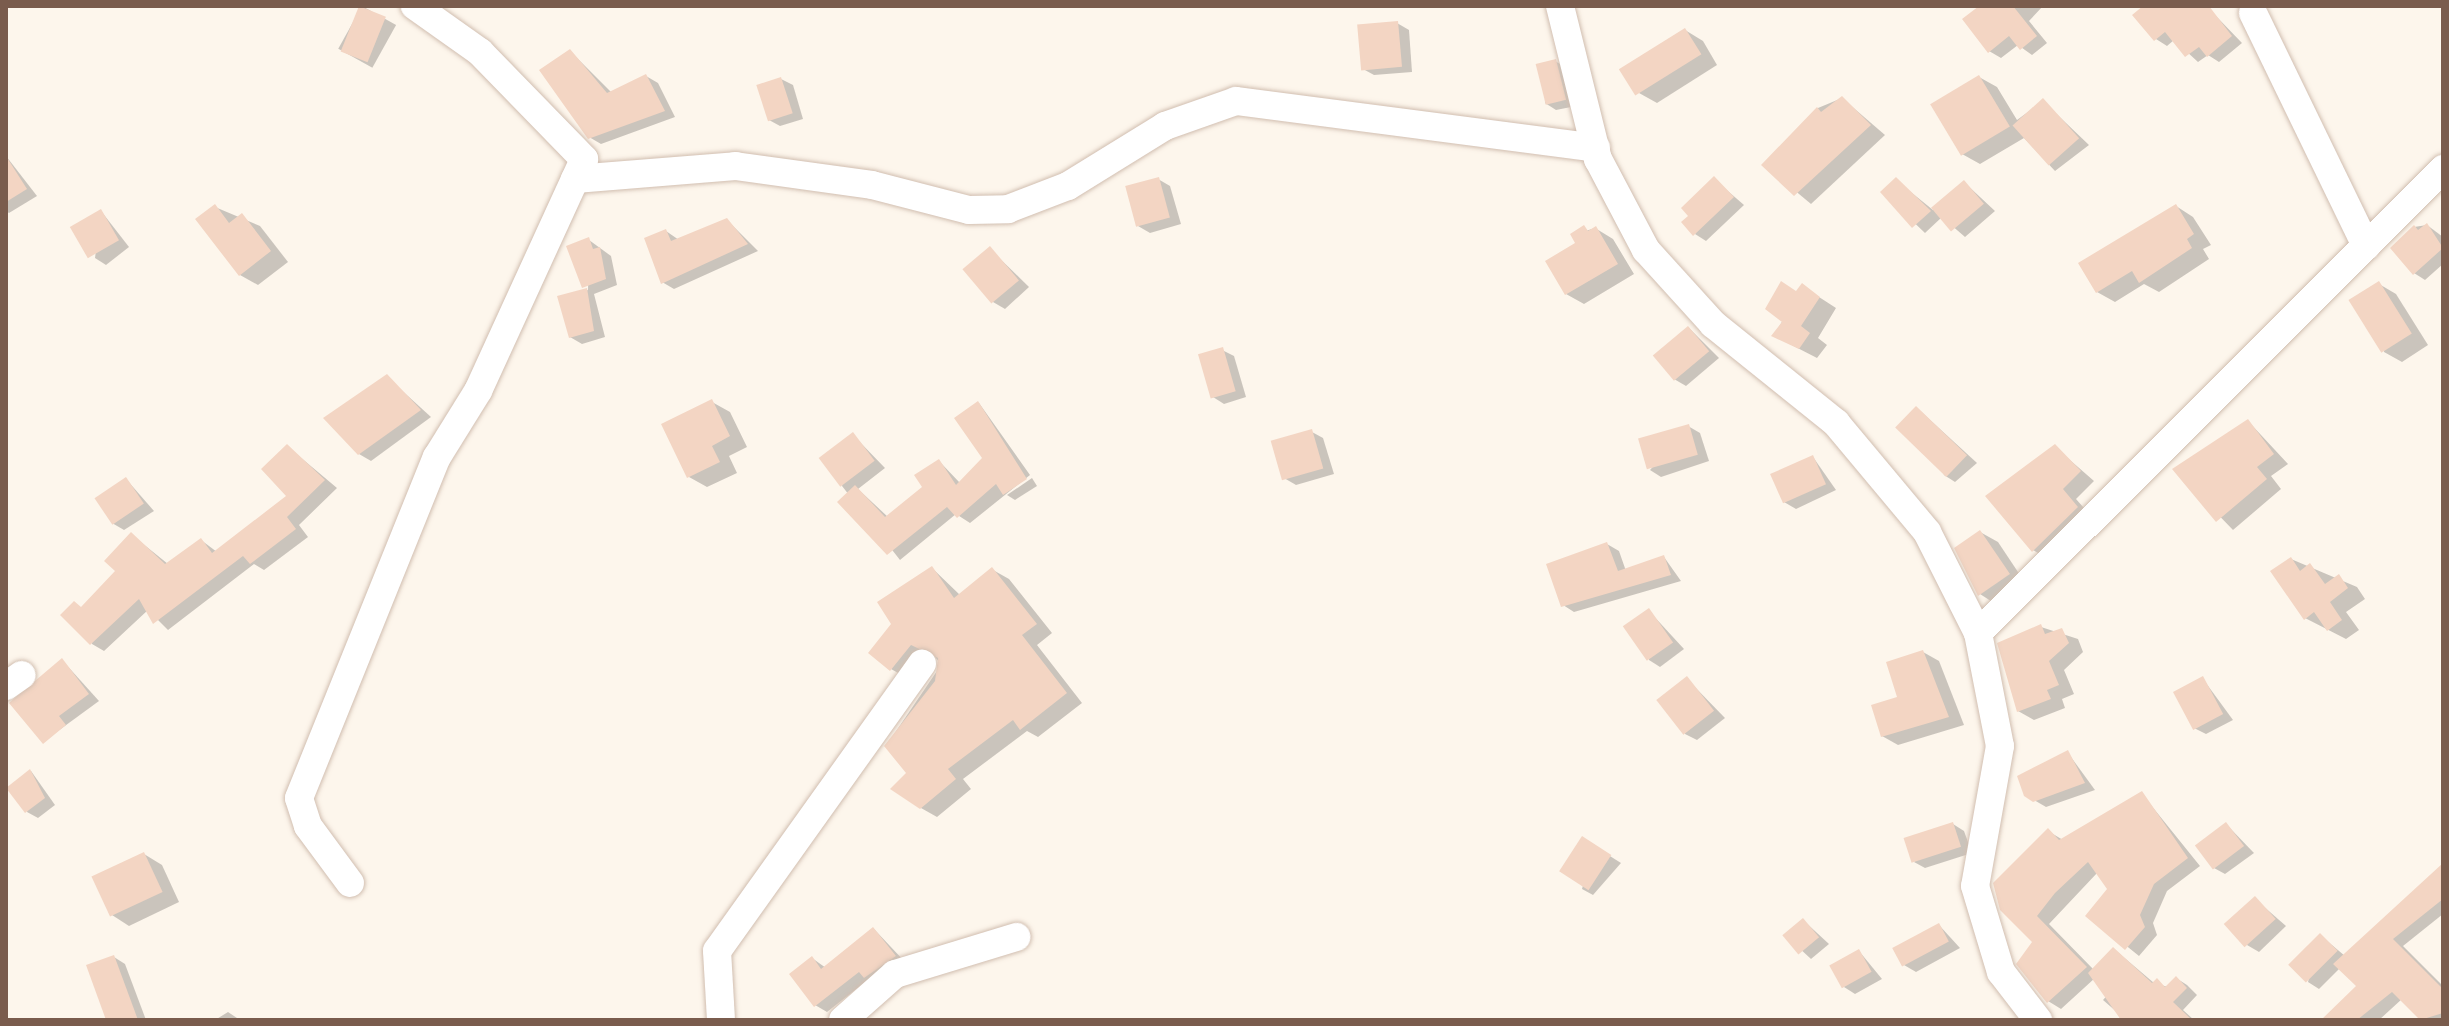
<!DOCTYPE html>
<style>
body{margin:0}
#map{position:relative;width:2449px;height:1026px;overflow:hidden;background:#fdf6ec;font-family:"DejaVu Sans",sans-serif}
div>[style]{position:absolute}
.shadow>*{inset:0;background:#0003;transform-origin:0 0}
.building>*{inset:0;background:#f3d5c3;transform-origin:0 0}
.roads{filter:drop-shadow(0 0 2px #d1beb0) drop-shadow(0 0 2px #d1beb0)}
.minor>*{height:28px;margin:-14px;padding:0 14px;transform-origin:14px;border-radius:14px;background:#fff}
span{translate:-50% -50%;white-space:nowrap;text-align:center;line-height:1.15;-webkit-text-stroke:7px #fffaf3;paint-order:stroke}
.frame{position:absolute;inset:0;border:8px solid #7a5c4d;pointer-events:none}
</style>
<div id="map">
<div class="shadow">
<div style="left:362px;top:6px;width:39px;height:49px;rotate:29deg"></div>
<div style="clip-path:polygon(1982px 6px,2043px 6px,2029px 21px,2047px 43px,2032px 55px,2018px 45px,2001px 58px,1989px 51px)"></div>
<div style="clip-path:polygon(2146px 6px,2214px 14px,2242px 43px,2219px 62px,2208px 55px,2198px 62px,2174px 40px,2167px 46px,2156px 39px)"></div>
<div style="clip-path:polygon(1397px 23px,1409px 30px,1412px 72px,1374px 75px,1363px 69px)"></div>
<div style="clip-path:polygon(1685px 30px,1703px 41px,1717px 65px,1657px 103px,1639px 93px)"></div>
<div style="clip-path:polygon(570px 51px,612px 93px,646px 76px,658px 83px,675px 117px,601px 144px,589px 137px)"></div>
<div style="clip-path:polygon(1555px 61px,1567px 68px,1576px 106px,1556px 110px,1545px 103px)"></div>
<div style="clip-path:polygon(1979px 77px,1997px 87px,2017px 120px,2043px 101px,2089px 145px,2055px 171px,2024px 138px,1980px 164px,1962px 154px)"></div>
<div style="clip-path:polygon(781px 79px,793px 85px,803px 119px,780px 126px,769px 120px)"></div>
<div style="clip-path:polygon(1842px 98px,1885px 135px,1811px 204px,1764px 165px,1818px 108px)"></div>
<div style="clip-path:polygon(6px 156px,37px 196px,9px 213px,6px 211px)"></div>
<div style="clip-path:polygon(1158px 179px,1170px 186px,1181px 224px,1150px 233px,1138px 226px)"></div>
<div style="clip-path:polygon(1714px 179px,1744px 205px,1706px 241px,1695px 234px)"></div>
<div style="clip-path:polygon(1896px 180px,1933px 210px,1965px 183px,1995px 211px,1965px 237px,1942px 217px,1925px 233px,1882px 192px)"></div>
<div style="clip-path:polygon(2176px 206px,2193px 217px,2211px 245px,2203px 249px,2209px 259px,2159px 292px,2144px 284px,2115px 302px,2097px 292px)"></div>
<div style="clip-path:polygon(215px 207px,260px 226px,288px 262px,258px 285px,240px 275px)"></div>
<div style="clip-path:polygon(101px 211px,129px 247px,106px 265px,95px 258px)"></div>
<div style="clip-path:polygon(727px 220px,758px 251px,674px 289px,662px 282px,666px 231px,679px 240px)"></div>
<div style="clip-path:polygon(2427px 225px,2443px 237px,2443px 264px,2425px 280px,2414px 273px,2414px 227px)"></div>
<div style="clip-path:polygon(1595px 228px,1613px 239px,1634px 274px,1584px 304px,1566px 294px,1578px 244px,1573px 235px)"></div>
<div style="clip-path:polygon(589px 240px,611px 256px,617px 285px,594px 294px,605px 337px,582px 344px,570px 337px,559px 298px,588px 290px)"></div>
<div style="clip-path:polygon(990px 249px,1029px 287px,1005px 309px,993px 302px)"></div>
<div style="clip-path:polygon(2379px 284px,2396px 294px,2428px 345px,2402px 362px,2384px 352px)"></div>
<div style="clip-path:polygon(1802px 286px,1836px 308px,1818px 338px,1827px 345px,1817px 358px,1774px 336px)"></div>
<div style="clip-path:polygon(1689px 328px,1719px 358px,1686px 386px,1674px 379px)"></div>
<div style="clip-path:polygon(1222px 350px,1234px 356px,1246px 397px,1224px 404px,1213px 397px)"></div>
<div style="clip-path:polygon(387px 377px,431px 417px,371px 461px,359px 454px)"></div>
<div style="clip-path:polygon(712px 402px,730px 412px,747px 447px,729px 456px,737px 473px,707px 487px,689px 477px)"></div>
<div style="clip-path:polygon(979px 403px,1030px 475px,970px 523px,956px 514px,900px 560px,842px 486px,853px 435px,885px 468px,858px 489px,888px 517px,925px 487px,939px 461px,960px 483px,985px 458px)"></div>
<div style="clip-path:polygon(1917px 408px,1977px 463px,1955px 482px,1944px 475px)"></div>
<div style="clip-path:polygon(2248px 421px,2288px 464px,2271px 476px,2281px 489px,2233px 530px,2174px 469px)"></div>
<div style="clip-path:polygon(1688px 426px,1700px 433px,1709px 461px,1661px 477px,1650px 470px)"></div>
<div style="clip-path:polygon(1312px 432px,1323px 438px,1334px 474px,1296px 485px,1284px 478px)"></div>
<div style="clip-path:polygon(287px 446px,337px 488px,299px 525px,308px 537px,264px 570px,254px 564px,168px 630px,148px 610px,104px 651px,92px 644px,82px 608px,118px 571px,132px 535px,168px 564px,201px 540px,217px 552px,289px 496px)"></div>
<div style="clip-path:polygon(2055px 447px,2094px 481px,2076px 499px,2091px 516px,2048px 559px,2033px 550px)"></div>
<div style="clip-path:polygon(1813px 457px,1836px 490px,1796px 509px,1784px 502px)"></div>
<div style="clip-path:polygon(1032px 478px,1037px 486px,1015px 500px,1007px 495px)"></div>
<div style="clip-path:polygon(126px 479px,154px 511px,124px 530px,112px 523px)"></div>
<div style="clip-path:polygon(1980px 532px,1998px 542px,2026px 584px,1997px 605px,1980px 594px)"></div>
<div style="clip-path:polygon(1607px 544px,1619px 551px,1626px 571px,1664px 557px,1681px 581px,1574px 612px,1563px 605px)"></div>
<div style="clip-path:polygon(2291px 559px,2357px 587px,2365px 599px,2346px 612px,2359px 630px,2346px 639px,2305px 618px)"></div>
<div style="clip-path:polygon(932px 568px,960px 595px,993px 570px,1009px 579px,1052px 633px,1037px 645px,1082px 703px,1038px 737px,1027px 731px,963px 779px,971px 789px,937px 817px,921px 808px,909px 773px,886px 746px,941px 665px,933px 654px,907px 678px,891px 669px)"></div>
<div style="clip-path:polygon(1649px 611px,1684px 649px,1660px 667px,1649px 660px)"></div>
<div style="clip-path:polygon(2041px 627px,2078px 639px,2083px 652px,2064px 670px,2074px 694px,2062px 699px,2065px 708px,2034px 720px,2018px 711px)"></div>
<div style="clip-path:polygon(1923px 652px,1939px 661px,1964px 725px,1898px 745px,1882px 736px)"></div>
<div style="clip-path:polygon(62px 660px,99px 701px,47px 739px)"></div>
<div style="clip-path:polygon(1687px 679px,1725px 718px,1697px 740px,1685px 734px)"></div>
<div style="clip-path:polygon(2203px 679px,2233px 720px,2206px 734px,2194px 728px)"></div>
<div style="clip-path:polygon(2068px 753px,2095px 790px,2046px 807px,2034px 800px)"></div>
<div style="clip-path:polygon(31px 771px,55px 805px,38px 818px,27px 812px)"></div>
<div style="clip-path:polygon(2142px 794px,2200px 866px,2167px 891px,2153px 923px,2157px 935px,2139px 956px,2088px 915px,2110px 890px,2098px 872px,2049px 924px,2094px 970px,2114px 949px,2154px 983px,2168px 987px,2176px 978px,2187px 985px,2197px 995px,2183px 1010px,2194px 1020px,2126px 1020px,2103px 1000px,2110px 992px,2095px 978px,2061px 1009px,2048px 1001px,2035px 942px,2002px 909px,2048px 831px,2063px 840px)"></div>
<div style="clip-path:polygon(1953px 824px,1964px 831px,1972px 853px,1925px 868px,1914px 862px)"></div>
<div style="clip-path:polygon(2226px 824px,2254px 853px,2225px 874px,2214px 868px)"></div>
<div style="clip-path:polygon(1594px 846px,1621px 863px,1593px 895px,1582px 889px)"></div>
<div style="clip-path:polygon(144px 854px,162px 865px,179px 902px,129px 926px,112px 915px)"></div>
<div style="clip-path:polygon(2443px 873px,2443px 914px,2403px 946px,2443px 986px,2443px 1020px,2423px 1020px,2402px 999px,2379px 1020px,2324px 1020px,2359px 986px,2340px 968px,2319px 989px,2308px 982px,2320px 935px,2345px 956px)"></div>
<div style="clip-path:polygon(2255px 899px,2286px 926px,2259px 952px,2247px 945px)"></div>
<div style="clip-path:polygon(1803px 920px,1829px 944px,1811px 959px,1785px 935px)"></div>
<div style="clip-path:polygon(1939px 925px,1960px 948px,1916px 972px,1904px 965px)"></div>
<div style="clip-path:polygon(874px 929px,906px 963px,869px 979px,827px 1012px,815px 1005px,812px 958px,826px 968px)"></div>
<div style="clip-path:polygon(1859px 951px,1882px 979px,1855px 994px,1844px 987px)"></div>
<div style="clip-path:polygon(114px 957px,125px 964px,146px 1020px,108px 1020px)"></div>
<div style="clip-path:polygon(228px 1012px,240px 1020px,215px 1020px)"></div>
</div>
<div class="building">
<div style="left:359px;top:6px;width:29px;height:49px;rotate:22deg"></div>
<div style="clip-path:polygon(1979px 6px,2013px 6px,2037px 36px,2020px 50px,2009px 36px,1988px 53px,1962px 19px)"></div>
<div style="clip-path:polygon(2143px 6px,2209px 6px,2232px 36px,2207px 57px,2199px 47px,2185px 57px,2165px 32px,2154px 41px,2132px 15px)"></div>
<div style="left:1398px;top:21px;width:46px;height:41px;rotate:85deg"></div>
<div style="left:1685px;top:28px;width:31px;height:78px;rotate:58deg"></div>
<div style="clip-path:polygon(570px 49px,607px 93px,646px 74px,665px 111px,588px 139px,539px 70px)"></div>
<div style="left:1556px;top:59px;width:42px;height:21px;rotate:76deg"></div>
<div style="left:1979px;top:75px;width:60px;height:57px;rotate:59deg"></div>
<div style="left:781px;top:77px;width:38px;height:26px;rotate:72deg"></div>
<div style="clip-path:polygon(1842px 96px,1871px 125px,1794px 196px,1761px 165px,1817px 107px,1821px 112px)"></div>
<div style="left:2043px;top:98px;width:54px;height:41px;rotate:48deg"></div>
<div style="clip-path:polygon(6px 156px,27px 189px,6px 202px)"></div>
<div style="clip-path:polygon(1714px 176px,1734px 197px,1693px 236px,1681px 222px,1688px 216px,1681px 208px)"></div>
<div style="left:1159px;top:177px;width:42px;height:35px;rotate:75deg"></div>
<div style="clip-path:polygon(1896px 177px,1931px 211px,1912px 228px,1880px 192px)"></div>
<div style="left:1964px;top:180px;width:31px;height:43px;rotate:50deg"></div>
<div style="clip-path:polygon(215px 204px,229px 223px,242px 213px,271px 251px,239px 276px,195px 219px)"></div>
<div style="clip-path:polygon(2176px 204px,2194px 234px,2187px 239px,2192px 248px,2139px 283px,2132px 271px,2096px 293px,2078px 263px)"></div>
<div style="left:101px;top:209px;width:36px;height:36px;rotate:60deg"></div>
<div style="clip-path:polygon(727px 218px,748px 244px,661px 284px,644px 238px,666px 229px,671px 241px)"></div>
<div style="clip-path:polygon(2427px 223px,2443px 248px,2413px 275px,2390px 248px,2414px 225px,2418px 230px)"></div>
<div style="clip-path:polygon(1584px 225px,1588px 231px,1596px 226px,1618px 264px,1565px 295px,1545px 261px,1575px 243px,1570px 234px)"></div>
<div style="clip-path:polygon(589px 237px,593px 249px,600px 247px,606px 279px,582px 288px,566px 246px)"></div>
<div style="left:990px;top:246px;width:45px;height:36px;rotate:50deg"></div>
<div style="clip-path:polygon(1781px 281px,1796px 291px,1802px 283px,1820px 297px,1801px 326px,1810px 333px,1799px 349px,1771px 336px,1782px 322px,1765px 309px)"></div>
<div style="left:2379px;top:281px;width:62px;height:36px;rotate:58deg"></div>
<div style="clip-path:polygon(587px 288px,594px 331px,569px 338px,557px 296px)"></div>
<div style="left:1688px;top:326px;width:33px;height:46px;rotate:50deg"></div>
<div style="left:1223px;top:347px;width:46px;height:26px;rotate:74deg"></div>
<div style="clip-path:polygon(387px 374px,421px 410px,358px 455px,323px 418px)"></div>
<div style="clip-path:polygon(712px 399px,730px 436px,712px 446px,720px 462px,687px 478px,661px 424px)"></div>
<div style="clip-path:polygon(978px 401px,1027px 479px,1003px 495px,996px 484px,957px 518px,947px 507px,887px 555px,837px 502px,855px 485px,885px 517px,922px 487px,914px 475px,939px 459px,956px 485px,982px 458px,954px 418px)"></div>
<div style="left:1916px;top:406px;width:71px;height:30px;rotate:44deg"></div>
<div style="clip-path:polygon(2248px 419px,2274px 454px,2257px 467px,2267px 479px,2216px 522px,2172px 469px)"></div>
<div style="left:1689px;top:424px;width:32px;height:53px;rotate:74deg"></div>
<div style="left:1312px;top:429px;width:41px;height:43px;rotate:74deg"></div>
<div style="left:853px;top:432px;width:36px;height:43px;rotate:53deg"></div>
<div style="clip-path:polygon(287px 444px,325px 480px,287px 517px,296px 529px,250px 564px,243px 556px,153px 624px,139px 599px,90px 645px,60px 615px,74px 601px,81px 607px,115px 571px,104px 561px,131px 532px,165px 564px,201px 538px,212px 553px,286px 496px,261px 469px)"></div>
<div style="clip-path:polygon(2055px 444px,2081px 471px,2063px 489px,2078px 507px,2032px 552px,1985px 496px)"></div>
<div style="left:1813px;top:455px;width:32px;height:47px;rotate:66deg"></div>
<div style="left:126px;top:477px;width:32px;height:38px;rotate:56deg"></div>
<div style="clip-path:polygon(1980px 530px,2010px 574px,1978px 596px,1954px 548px)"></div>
<div style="clip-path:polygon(1607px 542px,1618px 571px,1664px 555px,1671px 575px,1561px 607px,1546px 564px)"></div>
<div style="clip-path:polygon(2291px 557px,2300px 571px,2310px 563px,2325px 584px,2339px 574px,2348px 588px,2330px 602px,2342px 620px,2327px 631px,2314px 612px,2304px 620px,2270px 571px)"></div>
<div style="clip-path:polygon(932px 566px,954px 598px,992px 567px,1037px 624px,1022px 635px,1067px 693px,1020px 730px,1013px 720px,948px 769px,956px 779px,920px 809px,890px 789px,906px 773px,884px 746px,935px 681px,938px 658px,911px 645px,890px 671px,868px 653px,891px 624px,877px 602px)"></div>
<div style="left:1649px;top:608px;width:42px;height:32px;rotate:55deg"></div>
<div style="clip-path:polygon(2041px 624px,2045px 634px,2062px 628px,2069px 643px,2049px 661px,2059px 685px,2047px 690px,2051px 699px,2017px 712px,1997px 643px)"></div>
<div style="clip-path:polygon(1923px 650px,1949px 717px,1881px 737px,1871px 705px,1897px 697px,1886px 662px)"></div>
<div style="clip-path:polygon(62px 658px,89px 694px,59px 716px,66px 725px,43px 744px,9px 703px)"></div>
<div style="left:1687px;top:676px;width:44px;height:39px;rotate:52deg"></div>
<div style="left:2203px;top:676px;width:43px;height:34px;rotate:62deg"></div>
<div style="clip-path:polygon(2068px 750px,2085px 783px,2033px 802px,2024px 796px,2017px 776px)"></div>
<div style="clip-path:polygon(30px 769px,45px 798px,25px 813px,6px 788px)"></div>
<div style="clip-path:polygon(2142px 791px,2188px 858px,2154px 884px,2140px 915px,2145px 927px,2125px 950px,2085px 916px,2107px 889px,2088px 862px,2055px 893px,2037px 916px,2087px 967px,2047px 1003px,2016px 964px,2032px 942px,2000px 910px,1993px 883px,2048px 828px,2059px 840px)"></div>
<div style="left:1953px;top:822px;width:26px;height:52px;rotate:72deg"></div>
<div style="left:2226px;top:822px;width:30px;height:39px;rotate:53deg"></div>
<div style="left:1582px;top:836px;width:35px;height:42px;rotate:33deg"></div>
<div style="left:144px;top:852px;width:44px;height:58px;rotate:65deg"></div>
<div style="clip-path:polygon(2443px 863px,2443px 899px,2393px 939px,2443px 989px,2443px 1013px,2420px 1020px,2392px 992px,2357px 1020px,2321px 1020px,2356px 986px,2333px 964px)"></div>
<div style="left:2255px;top:896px;width:31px;height:42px;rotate:48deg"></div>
<div style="left:1803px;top:918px;width:25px;height:27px;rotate:50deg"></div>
<div style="left:1939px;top:923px;width:21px;height:53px;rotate:62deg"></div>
<div style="clip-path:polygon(873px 927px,896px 956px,864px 978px,859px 972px,814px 1007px,789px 974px,812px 956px,821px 969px)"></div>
<div style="left:2320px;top:933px;width:25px;height:45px;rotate:45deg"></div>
<div style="clip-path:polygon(2113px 947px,2152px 983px,2157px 978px,2165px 987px,2176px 976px,2187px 988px,2173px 1002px,2192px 1020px,2121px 1020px,2088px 973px)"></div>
<div style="left:1859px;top:949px;width:26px;height:34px;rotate:61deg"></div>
<div style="clip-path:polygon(114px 955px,138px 1020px,106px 1020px,86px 965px)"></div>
</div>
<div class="roads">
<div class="minor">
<div style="left:1560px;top:6px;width:158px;rotate:76.1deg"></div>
<div style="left:1598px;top:159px;width:103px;rotate:62.2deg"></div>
<div style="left:1646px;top:250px;width:100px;rotate:47.8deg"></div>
<div style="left:1713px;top:324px;width:158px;rotate:38.8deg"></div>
<div style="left:1836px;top:423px;width:142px;rotate:50.1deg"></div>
<div style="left:1927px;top:532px;width:113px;rotate:63.2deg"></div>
<div style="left:1978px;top:633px;width:115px;rotate:79deg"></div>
<div style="left:2000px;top:746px;width:142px;rotate:100.1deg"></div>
<div style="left:1975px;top:886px;width:90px;rotate:73.2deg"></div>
<div style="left:2001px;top:972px;width:61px;rotate:52.4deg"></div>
<div style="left:2253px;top:13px;width:259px;rotate:64.1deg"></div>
<div style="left:575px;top:179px;width:161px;rotate:-4.6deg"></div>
<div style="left:735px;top:166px;width:138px;rotate:7.9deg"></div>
<div style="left:872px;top:185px;width:100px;rotate:14.5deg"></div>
<div style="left:969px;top:210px;width:39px;rotate:-1deg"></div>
<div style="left:1008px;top:209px;width:64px;rotate:-21deg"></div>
<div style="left:1068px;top:186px;width:114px;rotate:-31.7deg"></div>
<div style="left:1165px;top:126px;width:75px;rotate:-19.4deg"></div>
<div style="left:1236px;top:101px;width:363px;rotate:7.4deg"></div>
<div style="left:1978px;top:633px;width:657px;rotate:-44.94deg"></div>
<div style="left:6px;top:686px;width:19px;rotate:-35deg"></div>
<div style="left:350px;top:883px;width:71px;rotate:-126.4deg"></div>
<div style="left:308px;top:826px;width:29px;rotate:-108deg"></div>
<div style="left:299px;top:798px;width:368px;rotate:-68deg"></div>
<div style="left:437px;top:457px;width:78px;rotate:-58.2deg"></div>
<div style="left:478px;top:391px;width:255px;rotate:-65.4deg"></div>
<div style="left:584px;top:159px;width:149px;rotate:-134.2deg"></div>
<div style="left:480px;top:52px;width:80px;rotate:-144.7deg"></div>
<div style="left:721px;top:1020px;width:69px;rotate:-93.3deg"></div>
<div style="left:717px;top:951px;width:353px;rotate:-54.5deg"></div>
<div style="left:843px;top:1020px;width:69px;rotate:-41.5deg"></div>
<div style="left:895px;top:974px;width:127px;rotate:-17deg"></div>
</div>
</div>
<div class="frame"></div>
</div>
